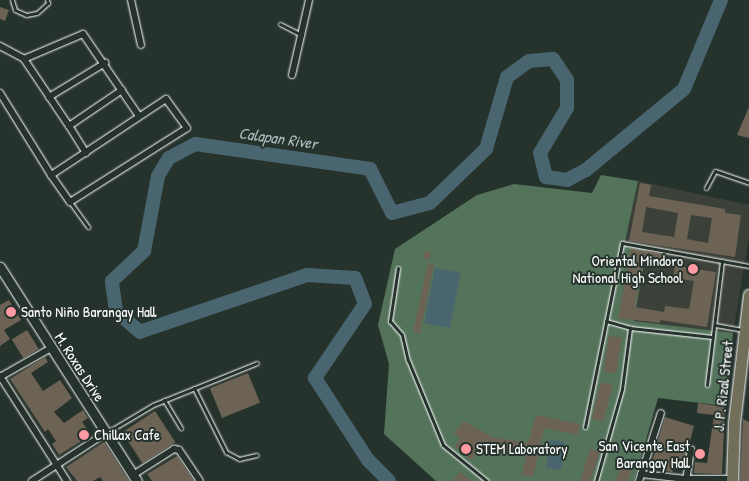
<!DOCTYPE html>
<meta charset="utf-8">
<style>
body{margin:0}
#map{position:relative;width:749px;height:481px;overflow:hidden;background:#26332d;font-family:"Patrick Hand",sans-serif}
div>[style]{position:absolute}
.built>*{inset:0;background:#3b4139}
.green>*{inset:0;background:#54735b}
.water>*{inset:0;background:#49656f;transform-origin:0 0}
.river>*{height:14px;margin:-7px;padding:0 7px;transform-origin:7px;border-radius:7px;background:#49656f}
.building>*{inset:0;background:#6c6355;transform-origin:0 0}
.roads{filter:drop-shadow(0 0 1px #fff) drop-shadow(0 0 1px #fff)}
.service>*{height:3px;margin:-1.5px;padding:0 1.5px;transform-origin:1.5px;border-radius:1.5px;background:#26332d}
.minor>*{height:6px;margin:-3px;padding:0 3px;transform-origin:3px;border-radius:3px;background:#26332d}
.secondary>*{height:9px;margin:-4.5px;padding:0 4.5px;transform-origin:4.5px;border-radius:4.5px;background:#26332d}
.trunk>*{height:11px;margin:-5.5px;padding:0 5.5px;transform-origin:5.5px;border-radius:5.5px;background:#716e59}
.dots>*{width:14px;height:14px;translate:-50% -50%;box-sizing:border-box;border:2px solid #26332d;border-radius:50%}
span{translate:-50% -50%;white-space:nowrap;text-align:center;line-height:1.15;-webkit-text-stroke:4px #26332d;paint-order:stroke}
.poi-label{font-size:15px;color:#fff}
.right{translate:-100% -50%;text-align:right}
.left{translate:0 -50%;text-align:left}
.street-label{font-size:15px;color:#fff}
.water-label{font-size:16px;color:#adbabe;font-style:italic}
</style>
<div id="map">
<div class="built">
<div style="clip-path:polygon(638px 181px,749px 205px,749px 237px,733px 333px,634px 321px,647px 246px,625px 242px)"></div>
</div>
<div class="green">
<div style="clip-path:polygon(601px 175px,638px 181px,625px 242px,647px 246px,634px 321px,733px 333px,726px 406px,658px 398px,634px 481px,436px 481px,384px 434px,389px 364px,378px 325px,395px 249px,477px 195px,514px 184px,592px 193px)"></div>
</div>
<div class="water">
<div style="left:435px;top:268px;width:26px;height:56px;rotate:11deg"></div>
<div style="left:550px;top:440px;width:15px;height:28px;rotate:8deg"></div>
</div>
<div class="river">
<div style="left:389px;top:481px;width:30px;rotate:-135deg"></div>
<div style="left:368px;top:460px;width:98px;rotate:-122.9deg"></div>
<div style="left:315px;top:378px;width:89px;rotate:-56deg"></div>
<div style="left:365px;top:304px;width:28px;rotate:-111deg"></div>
<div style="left:355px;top:278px;width:48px;rotate:-176.4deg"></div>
<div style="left:307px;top:275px;width:176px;rotate:161.2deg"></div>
<div style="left:140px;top:332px;width:32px;rotate:-139deg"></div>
<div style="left:116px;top:311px;width:30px;rotate:-98deg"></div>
<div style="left:112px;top:281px;width:44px;rotate:-43.2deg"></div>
<div style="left:144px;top:251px;width:76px;rotate:-79.4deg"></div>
<div style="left:158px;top:176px;width:21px;rotate:-59deg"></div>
<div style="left:169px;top:158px;width:30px;rotate:-28deg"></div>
<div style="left:195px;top:144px;width:177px;rotate:8.1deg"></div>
<div style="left:370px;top:169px;width:49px;rotate:63.4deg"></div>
<div style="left:392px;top:213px;width:39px;rotate:-15deg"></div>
<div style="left:430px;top:203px;width:78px;rotate:-44deg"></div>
<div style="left:486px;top:149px;width:75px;rotate:-73.7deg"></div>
<div style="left:507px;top:77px;width:27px;rotate:-36deg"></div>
<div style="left:529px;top:61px;width:24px;rotate:-5deg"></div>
<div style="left:553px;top:59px;width:25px;rotate:56deg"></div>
<div style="left:567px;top:80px;width:28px;rotate:90deg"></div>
<div style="left:567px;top:108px;width:52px;rotate:121deg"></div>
<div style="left:540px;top:153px;width:25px;rotate:76deg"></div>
<div style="left:546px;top:177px;width:21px;rotate:8deg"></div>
<div style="left:567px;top:180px;width:21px;rotate:-28deg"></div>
<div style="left:586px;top:170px;width:127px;rotate:-39.6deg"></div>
<div style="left:684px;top:89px;width:96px;rotate:-67.4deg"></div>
</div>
<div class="building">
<div style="clip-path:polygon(0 7px,9px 10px,5px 21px,0 19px)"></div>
<div style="clip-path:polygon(749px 107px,749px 138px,737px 135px)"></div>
<div style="clip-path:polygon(evenodd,640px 183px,651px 185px,649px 196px,725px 209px,725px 213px,741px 215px,735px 257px,629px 241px,640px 183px,646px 207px,678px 213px,674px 237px,642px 232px,646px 207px,640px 183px,691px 215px,712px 218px,708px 243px,687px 239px,691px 215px)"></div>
<div style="clip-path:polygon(631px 248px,666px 255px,664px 267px,642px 263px,635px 307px,664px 312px,665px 306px,689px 309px,694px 281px,673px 278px,675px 266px,716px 272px,707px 327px,660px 320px,660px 323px,618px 318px)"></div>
<div style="clip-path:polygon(425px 251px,431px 252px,430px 260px,423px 259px)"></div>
<div style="clip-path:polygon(428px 263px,434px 264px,420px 334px,413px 332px)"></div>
<div style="clip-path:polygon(9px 300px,21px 320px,4px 330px,10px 339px,0 346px,0 305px)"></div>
<div style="left:27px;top:330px;width:22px;height:18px;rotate:58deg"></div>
<div style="left:609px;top:336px;width:13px;height:36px;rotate:9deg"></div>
<div style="clip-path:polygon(45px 357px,48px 362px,31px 373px,43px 391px,60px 380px,72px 398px,54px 412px,64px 423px,83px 410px,88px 418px,82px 422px,91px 435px,59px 455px,52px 444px,56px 441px,48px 429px,45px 432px,10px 379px)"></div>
<div style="left:248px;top:373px;width:32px;height:41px;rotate:68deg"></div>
<div style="left:601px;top:382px;width:12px;height:38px;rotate:14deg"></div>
<div style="clip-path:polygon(698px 403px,725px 407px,722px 474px,694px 473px,695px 462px,707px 463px,714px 415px,697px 413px)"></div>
<div style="left:155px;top:411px;width:37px;height:39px;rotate:57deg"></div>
<div style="clip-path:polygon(536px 415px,580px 424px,578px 435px,544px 428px,533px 477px,522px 475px,526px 455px,488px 448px,487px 454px,478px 449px,472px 460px,455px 447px,460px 438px,454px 433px,464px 421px,492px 437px,528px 443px)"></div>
<div style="clip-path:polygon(665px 417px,694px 426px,684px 463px,676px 460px,672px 472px,650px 468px)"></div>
<div style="clip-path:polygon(743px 419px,749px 422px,749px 481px,740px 481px)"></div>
<div style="clip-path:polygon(104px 442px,129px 481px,103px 481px,100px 477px,93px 481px,77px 481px,66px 467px)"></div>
<div style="clip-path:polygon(590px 449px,600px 452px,590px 481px,580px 481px)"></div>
<div style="clip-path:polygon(177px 456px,194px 481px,152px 481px,147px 474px)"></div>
<div style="clip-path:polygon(622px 460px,633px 463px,628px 481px,616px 481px)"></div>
<div style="clip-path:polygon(460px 472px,472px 481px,453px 481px)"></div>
</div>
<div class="roads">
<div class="service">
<div style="left:12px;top:0;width:10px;rotate:73deg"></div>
<div style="left:15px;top:10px;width:12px;rotate:24deg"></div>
<div style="left:26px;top:15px;width:11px;rotate:-10deg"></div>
<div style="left:37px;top:13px;width:15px;rotate:-42deg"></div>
<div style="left:48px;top:3px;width:3px;rotate:-108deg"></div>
<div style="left:280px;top:24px;width:25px;rotate:27deg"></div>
<div style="left:706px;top:188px;width:19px;rotate:-62deg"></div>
<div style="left:715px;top:171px;width:36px;rotate:19deg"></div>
<div style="left:70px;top:202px;width:31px;rotate:54deg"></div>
<div style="left:398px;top:268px;width:54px;rotate:98.6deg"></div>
<div style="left:390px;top:321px;width:18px;rotate:49deg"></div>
<div style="left:402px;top:335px;width:26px;rotate:77deg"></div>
<div style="left:408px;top:360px;width:92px;rotate:67.6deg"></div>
<div style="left:443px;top:445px;width:57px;rotate:39.3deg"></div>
<div style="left:606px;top:321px;width:25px;rotate:16deg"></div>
<div style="left:630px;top:328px;width:83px;rotate:6.2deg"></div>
<div style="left:715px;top:325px;width:28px;rotate:10deg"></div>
<div style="left:707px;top:385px;width:125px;rotate:-83.1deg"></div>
<div style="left:194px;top:388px;width:72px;rotate:63.4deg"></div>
<div style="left:226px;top:452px;width:15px;rotate:28deg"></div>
<div style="left:239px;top:459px;width:18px;rotate:-13deg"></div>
<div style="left:164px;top:400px;width:33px;rotate:59deg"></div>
<div style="left:585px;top:427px;width:188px;rotate:-78.6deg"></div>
<div style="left:622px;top:243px;width:129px;rotate:10.3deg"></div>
<div style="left:106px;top:433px;width:55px;rotate:-30.8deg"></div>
<div style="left:153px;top:405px;width:112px;rotate:-22deg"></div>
<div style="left:596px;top:481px;width:96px;rotate:-74.2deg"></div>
<div style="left:622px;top:389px;width:62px;rotate:-82.5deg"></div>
</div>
<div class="minor">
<div style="left:131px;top:0;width:46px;rotate:77.5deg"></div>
<div style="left:0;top:46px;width:27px;rotate:28deg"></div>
<div style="left:24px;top:59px;width:64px;rotate:-23deg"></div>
<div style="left:83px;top:34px;width:99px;rotate:55.7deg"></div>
<div style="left:24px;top:59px;width:81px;rotate:56.1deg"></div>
<div style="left:292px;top:75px;width:77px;rotate:-77.2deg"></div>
<div style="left:0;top:93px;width:97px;rotate:58.1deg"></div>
<div style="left:51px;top:175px;width:33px;rotate:55deg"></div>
<div style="left:70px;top:202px;width:138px;rotate:-32.3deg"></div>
<div style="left:187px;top:128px;width:36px;rotate:-126deg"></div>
<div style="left:166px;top:99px;width:138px;rotate:146.5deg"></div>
<div style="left:49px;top:97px;width:66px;rotate:-31.3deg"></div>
<div style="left:86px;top:153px;width:32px;rotate:-122deg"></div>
<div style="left:69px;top:126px;width:64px;rotate:-34.2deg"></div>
<div style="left:0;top:376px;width:125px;rotate:57.5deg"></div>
<div style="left:0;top:377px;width:59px;rotate:-29.6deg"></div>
<div style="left:641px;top:474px;width:45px;rotate:6.3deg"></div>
<div style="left:686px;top:479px;width:46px"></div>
<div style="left:133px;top:475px;width:49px;rotate:-32.4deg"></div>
<div style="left:174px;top:449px;width:5px;rotate:11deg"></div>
<div style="left:179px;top:450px;width:37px;rotate:56deg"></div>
<div style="left:32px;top:481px;width:88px;rotate:-33deg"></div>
<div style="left:639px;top:481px;width:71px;rotate:-72.1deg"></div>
<div style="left:686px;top:481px;width:32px;rotate:-81deg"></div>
</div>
<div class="secondary">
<div style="left:0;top:267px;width:254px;rotate:57.4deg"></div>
</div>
<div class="trunk">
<div style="left:732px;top:481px;width:58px;rotate:-88deg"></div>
<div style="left:734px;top:423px;width:129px;rotate:-83.3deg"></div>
</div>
</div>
<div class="dots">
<div style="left:693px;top:269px;background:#ff9aa2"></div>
<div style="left:11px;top:312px;background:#ff9aa2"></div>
<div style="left:84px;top:435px;background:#ff9aa2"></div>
<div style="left:466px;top:449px;background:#ff9aa2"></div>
<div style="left:700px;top:454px;background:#ff9aa2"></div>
</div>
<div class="poi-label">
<span class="right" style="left:683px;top:269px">Oriental Mindoro<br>National High School</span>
<span class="left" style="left:21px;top:312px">Santo Niño Barangay Hall</span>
<span class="left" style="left:94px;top:435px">Chillax Cafe</span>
<span class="right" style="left:690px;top:454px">San Vicente East<br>Barangay Hall</span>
<span class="left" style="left:476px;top:449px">STEM Laboratory</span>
</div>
<div class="street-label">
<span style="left:80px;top:367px;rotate:57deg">M. Roxas Drive</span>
<span style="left:723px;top:386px;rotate:-84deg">J. P. Rizal Street</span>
</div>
<div class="water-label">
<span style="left:278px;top:138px;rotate:8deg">Calapan River</span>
</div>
</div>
